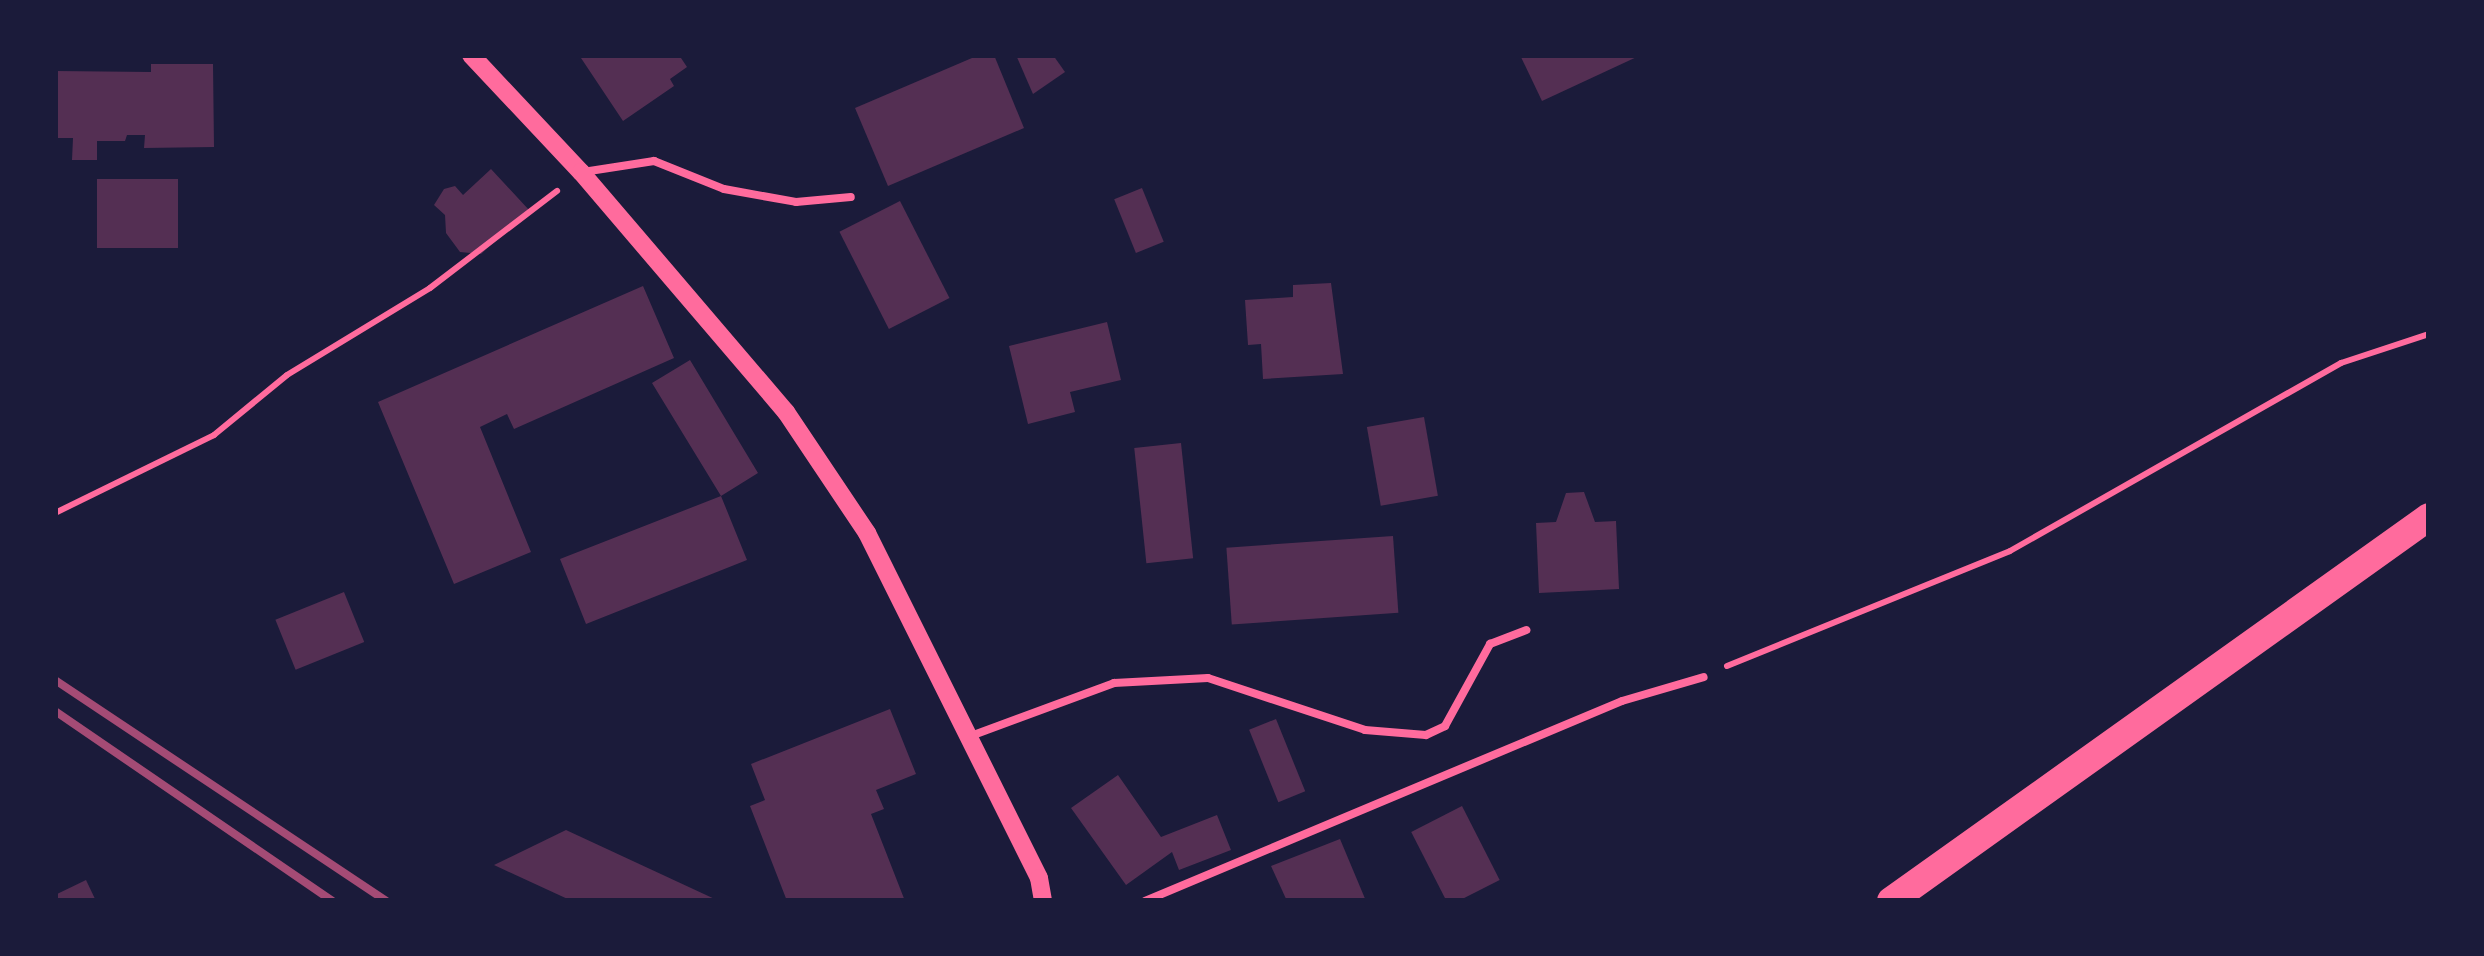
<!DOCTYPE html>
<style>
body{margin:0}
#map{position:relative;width:2484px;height:956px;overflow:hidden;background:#1b1b3a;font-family:Raleway,sans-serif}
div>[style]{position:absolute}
.building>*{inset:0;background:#542f53;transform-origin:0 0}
.path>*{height:6px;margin:-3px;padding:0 3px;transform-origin:3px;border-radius:3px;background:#ff6b9d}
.service>*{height:8px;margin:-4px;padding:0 4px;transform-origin:4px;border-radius:4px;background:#ff6b9d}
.tertiary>*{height:18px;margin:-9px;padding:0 9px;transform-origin:9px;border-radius:9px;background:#ff6b9d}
.trunk>*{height:28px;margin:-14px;padding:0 14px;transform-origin:14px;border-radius:14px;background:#ff6b9d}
.rail>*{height:8px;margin:-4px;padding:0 4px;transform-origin:4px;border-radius:4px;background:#a44b75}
span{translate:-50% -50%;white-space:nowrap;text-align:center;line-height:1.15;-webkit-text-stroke:9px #1b1b3a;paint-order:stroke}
.frame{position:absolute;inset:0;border:58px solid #1b1b3a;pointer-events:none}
</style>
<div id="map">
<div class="building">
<div style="clip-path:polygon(579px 55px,679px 55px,687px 67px,670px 79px,674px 86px,623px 121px)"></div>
<div style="clip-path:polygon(979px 55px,994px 55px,1024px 128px,888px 186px,855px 108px)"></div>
<div style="clip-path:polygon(1016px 55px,1053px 55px,1065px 72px,1033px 94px)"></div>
<div style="clip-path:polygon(1520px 55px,1641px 55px,1542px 101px)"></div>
<div style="clip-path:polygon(151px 64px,213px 64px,214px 147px,144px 148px,145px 135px,127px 135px,125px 141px,97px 141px,97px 160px,72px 160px,73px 138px,55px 138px,55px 71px,151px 72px)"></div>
<div style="clip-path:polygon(491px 169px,529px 210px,481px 254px,460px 252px,446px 233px,445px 215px,434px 205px,444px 189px,455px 186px,463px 195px)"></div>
<div style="left:97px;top:179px;width:81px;height:69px"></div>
<div style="left:1142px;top:188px;width:58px;height:30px;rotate:68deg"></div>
<div style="left:900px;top:201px;width:109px;height:68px;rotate:63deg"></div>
<div style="clip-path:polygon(1331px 283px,1343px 374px,1263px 379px,1261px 344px,1248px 345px,1245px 300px,1293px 297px,1293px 285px)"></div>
<div style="clip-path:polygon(643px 286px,674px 358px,514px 429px,507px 414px,480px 427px,531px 552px,454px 584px,378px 402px)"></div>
<div style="clip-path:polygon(1107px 322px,1121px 380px,1070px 392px,1075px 412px,1028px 424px,1009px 346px)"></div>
<div style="clip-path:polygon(690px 360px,758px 473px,721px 496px,747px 560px,586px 624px,560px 559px,721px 496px,652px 383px)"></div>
<div style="left:1424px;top:417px;width:80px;height:58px;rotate:80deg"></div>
<div style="left:1181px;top:443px;width:116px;height:47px;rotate:84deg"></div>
<div style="clip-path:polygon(1584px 492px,1595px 522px,1616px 521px,1619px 589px,1539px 593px,1536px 523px,1556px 522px,1566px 493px)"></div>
<div style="left:1393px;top:536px;width:77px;height:167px;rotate:86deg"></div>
<div style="left:344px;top:592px;width:54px;height:74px;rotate:68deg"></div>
<div style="clip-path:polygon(890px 709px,916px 774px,876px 790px,884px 809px,871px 814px,905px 901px,787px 901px,750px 806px,765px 800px,751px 764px)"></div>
<div style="left:1276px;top:719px;width:78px;height:29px;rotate:68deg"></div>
<div style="clip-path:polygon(1118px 775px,1161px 837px,1217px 815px,1231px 850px,1179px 870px,1172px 852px,1126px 885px,1071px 808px)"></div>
<div style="left:1462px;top:806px;width:83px;height:57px;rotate:63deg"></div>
<div style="clip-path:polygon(566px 830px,719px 901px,572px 901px,494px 865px)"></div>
<div style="clip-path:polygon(1340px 839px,1366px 901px,1287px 901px,1271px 866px)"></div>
<div style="clip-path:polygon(86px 880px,96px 901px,55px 901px,55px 895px)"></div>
</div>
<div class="path">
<div style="left:55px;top:513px;width:177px;rotate:-26.1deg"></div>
<div style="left:214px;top:435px;width:94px;rotate:-39.4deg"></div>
<div style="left:287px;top:375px;width:167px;rotate:-31.3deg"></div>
<div style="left:430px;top:288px;width:160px;rotate:-37.4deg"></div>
<div style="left:1727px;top:666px;width:305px;rotate:-22.1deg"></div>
<div style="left:2010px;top:551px;width:381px;rotate:-29.6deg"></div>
<div style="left:2341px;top:363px;width:93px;rotate:-18.2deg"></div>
</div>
<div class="service">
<div style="left:583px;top:172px;width:72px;rotate:-8.8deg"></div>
<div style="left:654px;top:161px;width:75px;rotate:21.8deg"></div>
<div style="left:724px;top:189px;width:73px;rotate:10.2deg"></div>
<div style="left:796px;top:202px;width:55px;rotate:-5.2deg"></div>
<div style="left:968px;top:737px;width:156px;rotate:-20.3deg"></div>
<div style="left:1114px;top:683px;width:94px;rotate:-3deg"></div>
<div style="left:1208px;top:678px;width:165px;rotate:18.3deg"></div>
<div style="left:1365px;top:730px;width:61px;rotate:4.7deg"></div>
<div style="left:1426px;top:735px;width:21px;rotate:-25deg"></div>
<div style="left:1445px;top:726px;width:94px;rotate:-61.2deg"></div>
<div style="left:1490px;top:644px;width:39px;rotate:-21deg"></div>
<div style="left:1145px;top:901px;width:517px;rotate:-22.75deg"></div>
<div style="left:1622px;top:701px;width:85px;rotate:-16.3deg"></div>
</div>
<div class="tertiary">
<div style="left:471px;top:55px;width:161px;rotate:46.8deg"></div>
<div style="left:581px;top:172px;width:316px;rotate:49.5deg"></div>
<div style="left:786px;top:412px;width:146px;rotate:56.2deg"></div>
<div style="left:867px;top:533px;width:385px;rotate:63.5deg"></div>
<div style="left:1039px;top:878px;width:23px;rotate:80deg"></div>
</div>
<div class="trunk">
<div style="left:1891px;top:901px;width:661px;rotate:-35.52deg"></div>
</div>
<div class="rail">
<div style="left:55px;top:680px;width:398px;rotate:33.7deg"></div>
<div style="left:55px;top:711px;width:336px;rotate:34.4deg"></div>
</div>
<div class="frame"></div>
</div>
